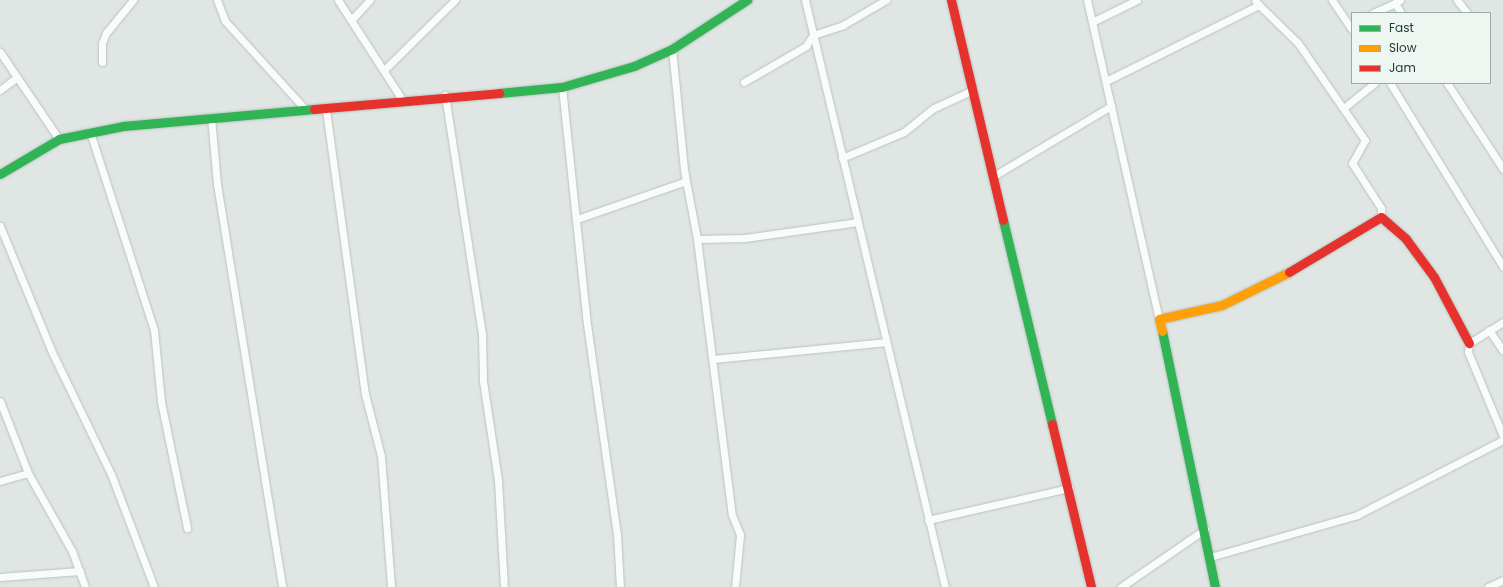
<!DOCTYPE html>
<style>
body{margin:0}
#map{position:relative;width:1503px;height:587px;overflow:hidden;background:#e0e6e3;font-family:Poppins,sans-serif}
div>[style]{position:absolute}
.roads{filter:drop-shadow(0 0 1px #b9c3be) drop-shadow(0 0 1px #b9c3be)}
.street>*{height:7px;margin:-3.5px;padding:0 3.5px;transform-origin:3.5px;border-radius:3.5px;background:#fafbfb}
.fast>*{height:9px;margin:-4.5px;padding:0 4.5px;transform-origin:4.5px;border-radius:4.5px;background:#30b455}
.slow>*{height:9px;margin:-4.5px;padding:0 4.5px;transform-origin:4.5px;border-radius:4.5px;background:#ff9f0a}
.jam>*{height:9px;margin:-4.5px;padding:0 4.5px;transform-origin:4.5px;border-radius:4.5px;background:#e5322d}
span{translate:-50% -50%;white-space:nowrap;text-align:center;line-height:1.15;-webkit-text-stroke:4px #edf6f1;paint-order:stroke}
.legend{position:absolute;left:1351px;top:12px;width:140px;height:72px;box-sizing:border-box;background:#edf6f1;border:1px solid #9baaa4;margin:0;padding:5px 7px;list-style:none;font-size:12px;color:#1f3830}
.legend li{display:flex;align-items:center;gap:8px;height:20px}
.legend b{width:20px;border:1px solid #9baaa4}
</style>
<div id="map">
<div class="roads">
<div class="street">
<div style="left:217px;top:0;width:22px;rotate:69deg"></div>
<div style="left:225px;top:21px;width:119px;rotate:47.7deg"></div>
<div style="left:338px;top:0;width:120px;rotate:57.2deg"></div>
<div style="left:805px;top:0;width:603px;rotate:76.59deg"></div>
<div style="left:1087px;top:0;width:327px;rotate:77.3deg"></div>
<div style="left:1332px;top:0;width:36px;rotate:56deg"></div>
<div style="left:1400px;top:0;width:6px;rotate:149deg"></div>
<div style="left:1395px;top:3px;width:12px;rotate:59deg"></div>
<div style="left:1457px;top:0;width:16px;rotate:52deg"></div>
<div style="left:1259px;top:5px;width:54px;rotate:44.3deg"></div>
<div style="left:1298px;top:43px;width:118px;rotate:55.4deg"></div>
<div style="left:1365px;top:140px;width:26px;rotate:119deg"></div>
<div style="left:1352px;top:163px;width:54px;rotate:57.2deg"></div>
<div style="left:1381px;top:208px;width:9px;rotate:90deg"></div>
<div style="left:1373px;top:13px;width:24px;rotate:-24deg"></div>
<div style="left:350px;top:17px;width:4px"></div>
<div style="left:354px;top:17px;width:23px;rotate:-47deg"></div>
<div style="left:1092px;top:22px;width:50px;rotate:-26.1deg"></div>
<div style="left:672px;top:49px;width:122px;rotate:84.3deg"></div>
<div style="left:684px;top:170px;width:70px;rotate:79.3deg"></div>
<div style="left:697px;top:239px;width:278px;rotate:82.8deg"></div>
<div style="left:732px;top:515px;width:22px;rotate:68deg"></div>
<div style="left:740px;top:535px;width:52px;rotate:95.5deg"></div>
<div style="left:0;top:52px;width:105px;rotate:55.9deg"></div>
<div style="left:102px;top:62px;width:19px;rotate:-90deg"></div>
<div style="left:102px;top:43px;width:11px;rotate:-68deg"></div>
<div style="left:106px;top:33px;width:43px;rotate:-50.7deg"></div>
<div style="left:384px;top:70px;width:100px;rotate:-44.6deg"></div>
<div style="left:1106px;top:81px;width:171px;rotate:-26.4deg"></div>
<div style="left:1259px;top:5px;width:6px;rotate:-129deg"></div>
<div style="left:744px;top:82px;width:72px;rotate:-30.1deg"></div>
<div style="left:806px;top:46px;width:13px;rotate:-58deg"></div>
<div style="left:813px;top:35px;width:32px;rotate:-18deg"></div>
<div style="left:843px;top:25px;width:50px;rotate:-30.2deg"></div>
<div style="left:1390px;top:83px;width:216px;rotate:58.4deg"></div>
<div style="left:1447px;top:83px;width:103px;rotate:56.9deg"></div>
<div style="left:562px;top:87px;width:231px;rotate:84deg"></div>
<div style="left:586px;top:317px;width:219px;rotate:81.9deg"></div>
<div style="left:617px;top:534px;width:53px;rotate:86.8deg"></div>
<div style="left:0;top:90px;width:21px;rotate:-37deg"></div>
<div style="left:445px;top:95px;width:241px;rotate:81.2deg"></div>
<div style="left:482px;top:333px;width:48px;rotate:88.8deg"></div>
<div style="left:483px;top:381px;width:100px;rotate:81.4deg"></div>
<div style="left:498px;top:480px;width:107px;rotate:86.8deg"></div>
<div style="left:1345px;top:107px;width:38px;rotate:-39deg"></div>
<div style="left:326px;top:110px;width:287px;rotate:82.2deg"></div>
<div style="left:365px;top:394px;width:64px;rotate:75.5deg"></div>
<div style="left:381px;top:456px;width:131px;rotate:85.6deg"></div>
<div style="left:211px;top:117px;width:67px;rotate:84.9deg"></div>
<div style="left:217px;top:184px;width:408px;rotate:80.8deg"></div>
<div style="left:90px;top:132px;width:208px;rotate:72.1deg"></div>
<div style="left:154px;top:330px;width:72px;rotate:84.4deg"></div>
<div style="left:161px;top:402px;width:129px;rotate:78.3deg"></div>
<div style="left:842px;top:158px;width:67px;rotate:-22.8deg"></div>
<div style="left:904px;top:132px;width:38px;rotate:-39deg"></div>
<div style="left:934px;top:108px;width:43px;rotate:-24.8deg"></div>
<div style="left:992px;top:177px;width:139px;rotate:-30.8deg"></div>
<div style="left:577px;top:219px;width:115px;rotate:-19.2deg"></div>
<div style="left:0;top:226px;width:134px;rotate:67.6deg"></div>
<div style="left:51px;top:350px;width:138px;rotate:64.2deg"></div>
<div style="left:111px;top:474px;width:121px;rotate:69.2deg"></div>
<div style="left:697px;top:239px;width:48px;rotate:-1.2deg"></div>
<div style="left:745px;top:238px;width:114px;rotate:-8.1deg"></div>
<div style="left:1503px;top:322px;width:40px;rotate:148deg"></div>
<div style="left:1469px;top:343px;width:9px;rotate:96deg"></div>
<div style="left:1468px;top:352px;width:91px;rotate:67.4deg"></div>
<div style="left:1489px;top:330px;width:25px;rotate:56deg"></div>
<div style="left:714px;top:359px;width:173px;rotate:-5.6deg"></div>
<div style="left:0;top:401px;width:77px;rotate:68.7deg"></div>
<div style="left:28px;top:473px;width:90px;rotate:60.6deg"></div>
<div style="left:72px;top:551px;width:38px;rotate:70deg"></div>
<div style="left:0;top:481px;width:29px;rotate:-16deg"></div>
<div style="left:928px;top:520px;width:145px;rotate:-12.8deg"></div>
<div style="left:1210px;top:557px;width:153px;rotate:-15.9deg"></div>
<div style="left:1357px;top:515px;width:164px;rotate:-27.2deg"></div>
<div style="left:0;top:577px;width:80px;rotate:-4.3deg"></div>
<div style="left:1121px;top:587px;width:102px;rotate:-34.6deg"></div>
<div style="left:1488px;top:587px;width:17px;rotate:-25deg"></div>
</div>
<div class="fast">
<div style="left:499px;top:93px;width:63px;rotate:-5.4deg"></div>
<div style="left:562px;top:87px;width:75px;rotate:-16.3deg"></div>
<div style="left:634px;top:66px;width:42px;rotate:-24.1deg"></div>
<div style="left:672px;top:49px;width:90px;rotate:-33.2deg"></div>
<div style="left:0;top:174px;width:69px;rotate:-30.7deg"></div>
<div style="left:59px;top:139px;width:65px;rotate:-11.5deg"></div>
<div style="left:123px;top:126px;width:192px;rotate:-5.1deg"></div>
<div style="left:1003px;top:220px;width:210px;rotate:76.5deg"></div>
<div style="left:1162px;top:331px;width:261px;rotate:78.3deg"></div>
</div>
<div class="slow">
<div style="left:1162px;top:331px;width:12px;rotate:-104deg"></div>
<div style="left:1159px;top:319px;width:65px;rotate:-12.5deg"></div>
<div style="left:1222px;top:305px;width:75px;rotate:-26.2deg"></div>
</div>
<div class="jam">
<div style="left:951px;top:0;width:226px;rotate:76.7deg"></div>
<div style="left:314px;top:109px;width:186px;rotate:-4.9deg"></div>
<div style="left:1289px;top:272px;width:107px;rotate:-30.9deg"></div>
<div style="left:1381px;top:217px;width:33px;rotate:41deg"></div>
<div style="left:1406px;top:239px;width:47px;rotate:53.6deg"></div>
<div style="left:1434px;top:277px;width:75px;rotate:62.1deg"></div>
<div style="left:1052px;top:424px;width:168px;rotate:76.5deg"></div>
</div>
</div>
<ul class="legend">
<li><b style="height:5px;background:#30b455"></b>Fast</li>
<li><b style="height:5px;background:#ff9f0a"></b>Slow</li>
<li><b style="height:5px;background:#e5322d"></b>Jam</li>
</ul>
</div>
